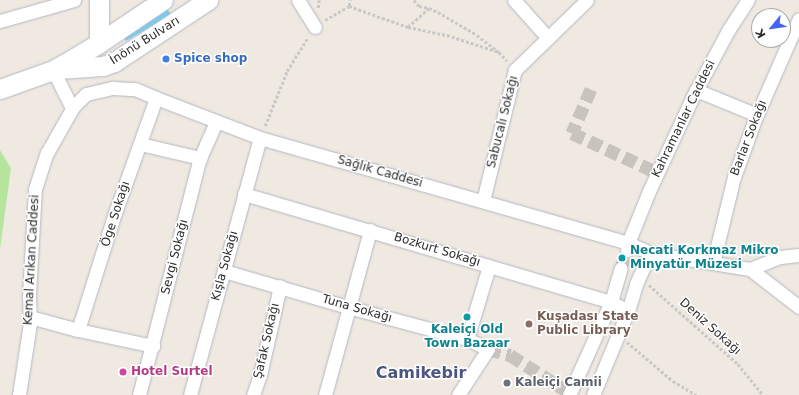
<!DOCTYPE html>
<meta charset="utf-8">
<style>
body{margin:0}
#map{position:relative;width:799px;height:395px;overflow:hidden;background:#efe9e1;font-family:"DejaVu Sans",sans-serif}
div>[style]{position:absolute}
.green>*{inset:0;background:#b6e59e}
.water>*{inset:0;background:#75cff0;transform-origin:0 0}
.street-tunnel>*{height:13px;margin-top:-6.5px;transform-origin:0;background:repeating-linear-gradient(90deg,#c8c4bd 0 13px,transparent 0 19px)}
.path>*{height:2.5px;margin-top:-1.25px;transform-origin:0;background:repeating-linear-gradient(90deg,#c9c9c9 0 3px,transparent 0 5px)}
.roads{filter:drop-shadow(0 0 1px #b4b7c1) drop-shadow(0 0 1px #b4b7c1)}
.street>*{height:13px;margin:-6.5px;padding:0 6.5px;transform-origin:6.5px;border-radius:6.5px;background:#fff}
.secondary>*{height:19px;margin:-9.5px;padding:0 9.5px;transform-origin:9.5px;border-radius:9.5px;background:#fff}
.dots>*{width:11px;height:11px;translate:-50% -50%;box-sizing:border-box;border:2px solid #fff;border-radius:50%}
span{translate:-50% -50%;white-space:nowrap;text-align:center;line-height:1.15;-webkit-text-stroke:3px #fff;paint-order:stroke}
.street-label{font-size:12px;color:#2e2e2e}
.shop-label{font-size:12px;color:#366cbe;font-weight:700}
.left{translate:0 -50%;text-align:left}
.culture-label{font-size:12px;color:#0d838f;font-weight:700}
.education-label{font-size:12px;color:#785e54;font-weight:700}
.hotel-label{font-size:12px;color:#b23c85;font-weight:700}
.worship-label{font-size:12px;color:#5b616d;font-weight:700}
.district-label{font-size:16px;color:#4d5680;font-weight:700}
.north{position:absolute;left:751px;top:8px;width:40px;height:40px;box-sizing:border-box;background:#fff;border:1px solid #ababab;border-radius:50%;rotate:241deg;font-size:11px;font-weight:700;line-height:16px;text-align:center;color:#2e2e2e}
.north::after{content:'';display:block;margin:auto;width:14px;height:18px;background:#4264fb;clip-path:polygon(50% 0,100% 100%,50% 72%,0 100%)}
</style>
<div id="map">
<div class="green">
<div style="clip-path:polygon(0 150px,11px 168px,0 249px)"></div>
</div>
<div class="water">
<div style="left:167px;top:8px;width:8px;height:52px;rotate:60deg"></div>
</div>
<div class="street-tunnel">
<div style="left:591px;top:89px;width:48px;rotate:113.4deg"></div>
<div style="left:572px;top:133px;width:95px;rotate:24.9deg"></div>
<div style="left:621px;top:268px;width:19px;rotate:-72deg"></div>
<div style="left:488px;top:349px;width:23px;rotate:15deg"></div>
<div style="left:510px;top:355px;width:71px;rotate:32.3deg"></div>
</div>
<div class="path">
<div style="left:414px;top:0;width:8px;rotate:50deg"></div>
<div style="left:419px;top:6px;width:10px;rotate:11deg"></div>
<div style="left:349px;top:6px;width:63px;rotate:19.6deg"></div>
<div style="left:408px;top:27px;width:40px;rotate:12deg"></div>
<div style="left:447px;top:35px;width:55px;rotate:18.1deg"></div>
<div style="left:318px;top:8px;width:8px;rotate:-83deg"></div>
<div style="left:325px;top:20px;width:28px;rotate:-30deg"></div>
<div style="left:349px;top:6px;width:6px;rotate:-81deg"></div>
<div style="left:408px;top:27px;width:28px;rotate:-42deg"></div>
<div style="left:429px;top:8px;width:10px;rotate:24deg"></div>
<div style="left:438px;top:12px;width:45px;rotate:30.5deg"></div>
<div style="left:477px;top:35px;width:28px;rotate:38deg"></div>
<div style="left:499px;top:52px;width:12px;rotate:48deg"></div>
<div style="left:265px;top:126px;width:59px;rotate:-68.2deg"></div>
<div style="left:287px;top:71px;width:39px;rotate:-58deg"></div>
<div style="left:649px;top:285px;width:119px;rotate:41.6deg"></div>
<div style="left:738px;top:364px;width:40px;rotate:51deg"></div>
<div style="left:627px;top:342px;width:60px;rotate:40.3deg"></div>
<div style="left:673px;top:381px;width:27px;rotate:31deg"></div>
</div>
<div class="roads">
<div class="street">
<div style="left:298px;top:0;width:32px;rotate:58deg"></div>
<div style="left:514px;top:0;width:51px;rotate:48.2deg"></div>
<div style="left:0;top:21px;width:77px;rotate:-15.8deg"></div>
<div style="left:53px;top:70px;width:42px;rotate:63.4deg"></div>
<div style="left:696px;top:90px;width:66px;rotate:22.3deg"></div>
<div style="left:140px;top:144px;width:62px;rotate:13.1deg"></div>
<div style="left:244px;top:194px;width:383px;rotate:16.4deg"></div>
<div style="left:611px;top:302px;width:19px;rotate:28deg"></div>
<div style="left:483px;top:201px;width:135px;rotate:-76.3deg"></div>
<div style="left:515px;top:70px;width:100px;rotate:-44.2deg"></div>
<div style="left:627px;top:250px;width:7px;rotate:-82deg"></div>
<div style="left:628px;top:243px;width:56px;rotate:-68deg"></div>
<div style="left:649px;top:191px;width:105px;rotate:-65.1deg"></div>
<div style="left:693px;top:96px;width:76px;rotate:-61.8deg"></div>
<div style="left:729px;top:29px;width:35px;rotate:-57deg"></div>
<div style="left:713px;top:263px;width:89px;rotate:-76.3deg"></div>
<div style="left:734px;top:177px;width:62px;rotate:-70.1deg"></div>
<div style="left:755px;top:119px;width:109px;rotate:-66.3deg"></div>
<div style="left:750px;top:269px;width:32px;rotate:-22deg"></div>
<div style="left:780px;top:257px;width:19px;rotate:-6deg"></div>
<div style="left:224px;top:271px;width:129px;rotate:16.2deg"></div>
<div style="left:348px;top:307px;width:123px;rotate:15.1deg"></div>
<div style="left:467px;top:339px;width:23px;rotate:25deg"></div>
<div style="left:488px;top:349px;width:55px;rotate:123.1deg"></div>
<div style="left:30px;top:317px;width:50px;rotate:15.2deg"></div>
<div style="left:78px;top:330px;width:77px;rotate:12deg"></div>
<div style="left:78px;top:330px;width:123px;rotate:-72.5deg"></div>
<div style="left:115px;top:213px;width:122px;rotate:-70.4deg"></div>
<div style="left:467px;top:339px;width:76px;rotate:-73.2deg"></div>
<div style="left:19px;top:395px;width:73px;rotate:-81.3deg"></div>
<div style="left:30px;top:323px;width:28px;rotate:-92deg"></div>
<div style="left:29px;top:295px;width:106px;rotate:-86.8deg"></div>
<div style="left:35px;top:189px;width:38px;rotate:-72deg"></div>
<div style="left:47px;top:153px;width:53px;rotate:-60.5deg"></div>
<div style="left:73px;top:107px;width:18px;rotate:-45deg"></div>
<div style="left:86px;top:94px;width:28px;rotate:-13deg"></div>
<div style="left:113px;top:88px;width:22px;rotate:3deg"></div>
<div style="left:135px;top:89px;width:23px;rotate:23deg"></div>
<div style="left:156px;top:98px;width:111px;rotate:21deg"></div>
<div style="left:260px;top:138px;width:383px;rotate:15.9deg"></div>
<div style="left:628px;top:243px;width:24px;rotate:24deg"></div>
<div style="left:650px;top:253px;width:101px;rotate:9.1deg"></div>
<div style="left:750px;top:269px;width:62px;rotate:37.8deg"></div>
<div style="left:139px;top:395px;width:245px;rotate:-75.6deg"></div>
<div style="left:200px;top:158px;width:39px;rotate:-66deg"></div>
<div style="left:190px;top:395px;width:266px;rotate:-74.8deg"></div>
<div style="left:253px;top:395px;width:21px;rotate:-71deg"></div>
<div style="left:260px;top:375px;width:91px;rotate:-77.3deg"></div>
<div style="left:325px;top:395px;width:171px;rotate:-74.7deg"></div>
<div style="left:569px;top:395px;width:102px;rotate:-65.7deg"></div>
<div style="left:611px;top:302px;width:35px;rotate:-74deg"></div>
<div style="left:593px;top:395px;width:91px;rotate:-67.4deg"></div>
<div style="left:628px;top:311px;width:28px;rotate:-73deg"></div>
<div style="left:636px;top:284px;width:34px;rotate:-66deg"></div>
</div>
<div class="secondary">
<div style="left:99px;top:0;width:43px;rotate:90deg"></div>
<div style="left:58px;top:69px;width:45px;rotate:-3.8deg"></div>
<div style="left:103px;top:66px;width:12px;rotate:-20deg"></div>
<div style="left:114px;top:62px;width:113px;rotate:-33.4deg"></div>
<div style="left:0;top:89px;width:56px;rotate:-19.7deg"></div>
<div style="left:53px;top:70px;width:21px;rotate:-29deg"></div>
<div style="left:71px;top:60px;width:33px;rotate:-31deg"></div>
<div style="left:99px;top:43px;width:77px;rotate:-33.9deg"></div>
</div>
</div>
<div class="dots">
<div style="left:166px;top:59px;background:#3f7fe0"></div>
<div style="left:622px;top:258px;background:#0f9aa8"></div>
<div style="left:467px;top:317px;background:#0f9aa8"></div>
<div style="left:529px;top:324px;background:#8d6e63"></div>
<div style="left:123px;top:372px;background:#d1479c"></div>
<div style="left:507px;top:383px;background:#6b7280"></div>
</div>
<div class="street-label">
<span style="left:145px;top:41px;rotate:-32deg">İnönü Bulvarı</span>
<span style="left:684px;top:119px;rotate:-64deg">Kahramanlar Caddesi</span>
<span style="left:503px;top:122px;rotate:-76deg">Sabucalı Sokağı</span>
<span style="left:749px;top:138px;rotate:-69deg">Barlar Sokağı</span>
<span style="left:380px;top:172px;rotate:16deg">Sağlık Caddesi</span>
<span style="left:116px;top:214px;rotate:-72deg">Öge Sokağı</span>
<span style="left:437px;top:250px;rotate:17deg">Bozkurt Sokağı</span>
<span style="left:175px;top:257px;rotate:-76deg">Sevgi Sokağı</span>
<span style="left:32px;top:260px;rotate:-87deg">Kemal Arıkan Caddesi</span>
<span style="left:225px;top:266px;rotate:-75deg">Kışla Sokağı</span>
<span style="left:357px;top:309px;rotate:16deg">Tuna Sokağı</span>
<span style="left:710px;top:327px;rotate:42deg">Deniz Sokağı</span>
<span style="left:267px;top:341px;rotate:-77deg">Şafak Sokağı</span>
</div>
<div class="shop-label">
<span class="left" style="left:174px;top:59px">Spice shop</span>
</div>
<div class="culture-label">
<span class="left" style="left:630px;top:258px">Necati Korkmaz Mikro<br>Minyatür Müzesi</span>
<span style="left:467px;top:337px">Kaleiçi Old<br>Town Bazaar</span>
</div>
<div class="education-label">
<span class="left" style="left:537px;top:324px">Kuşadası State<br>Public Library</span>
</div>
<div class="hotel-label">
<span class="left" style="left:131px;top:372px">Hotel Surtel</span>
</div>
<div class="worship-label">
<span class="left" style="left:515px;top:383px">Kaleiçi Camii</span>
</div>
<div class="district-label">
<span style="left:421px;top:373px">Camikebir</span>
</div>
<div class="north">K</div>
</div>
